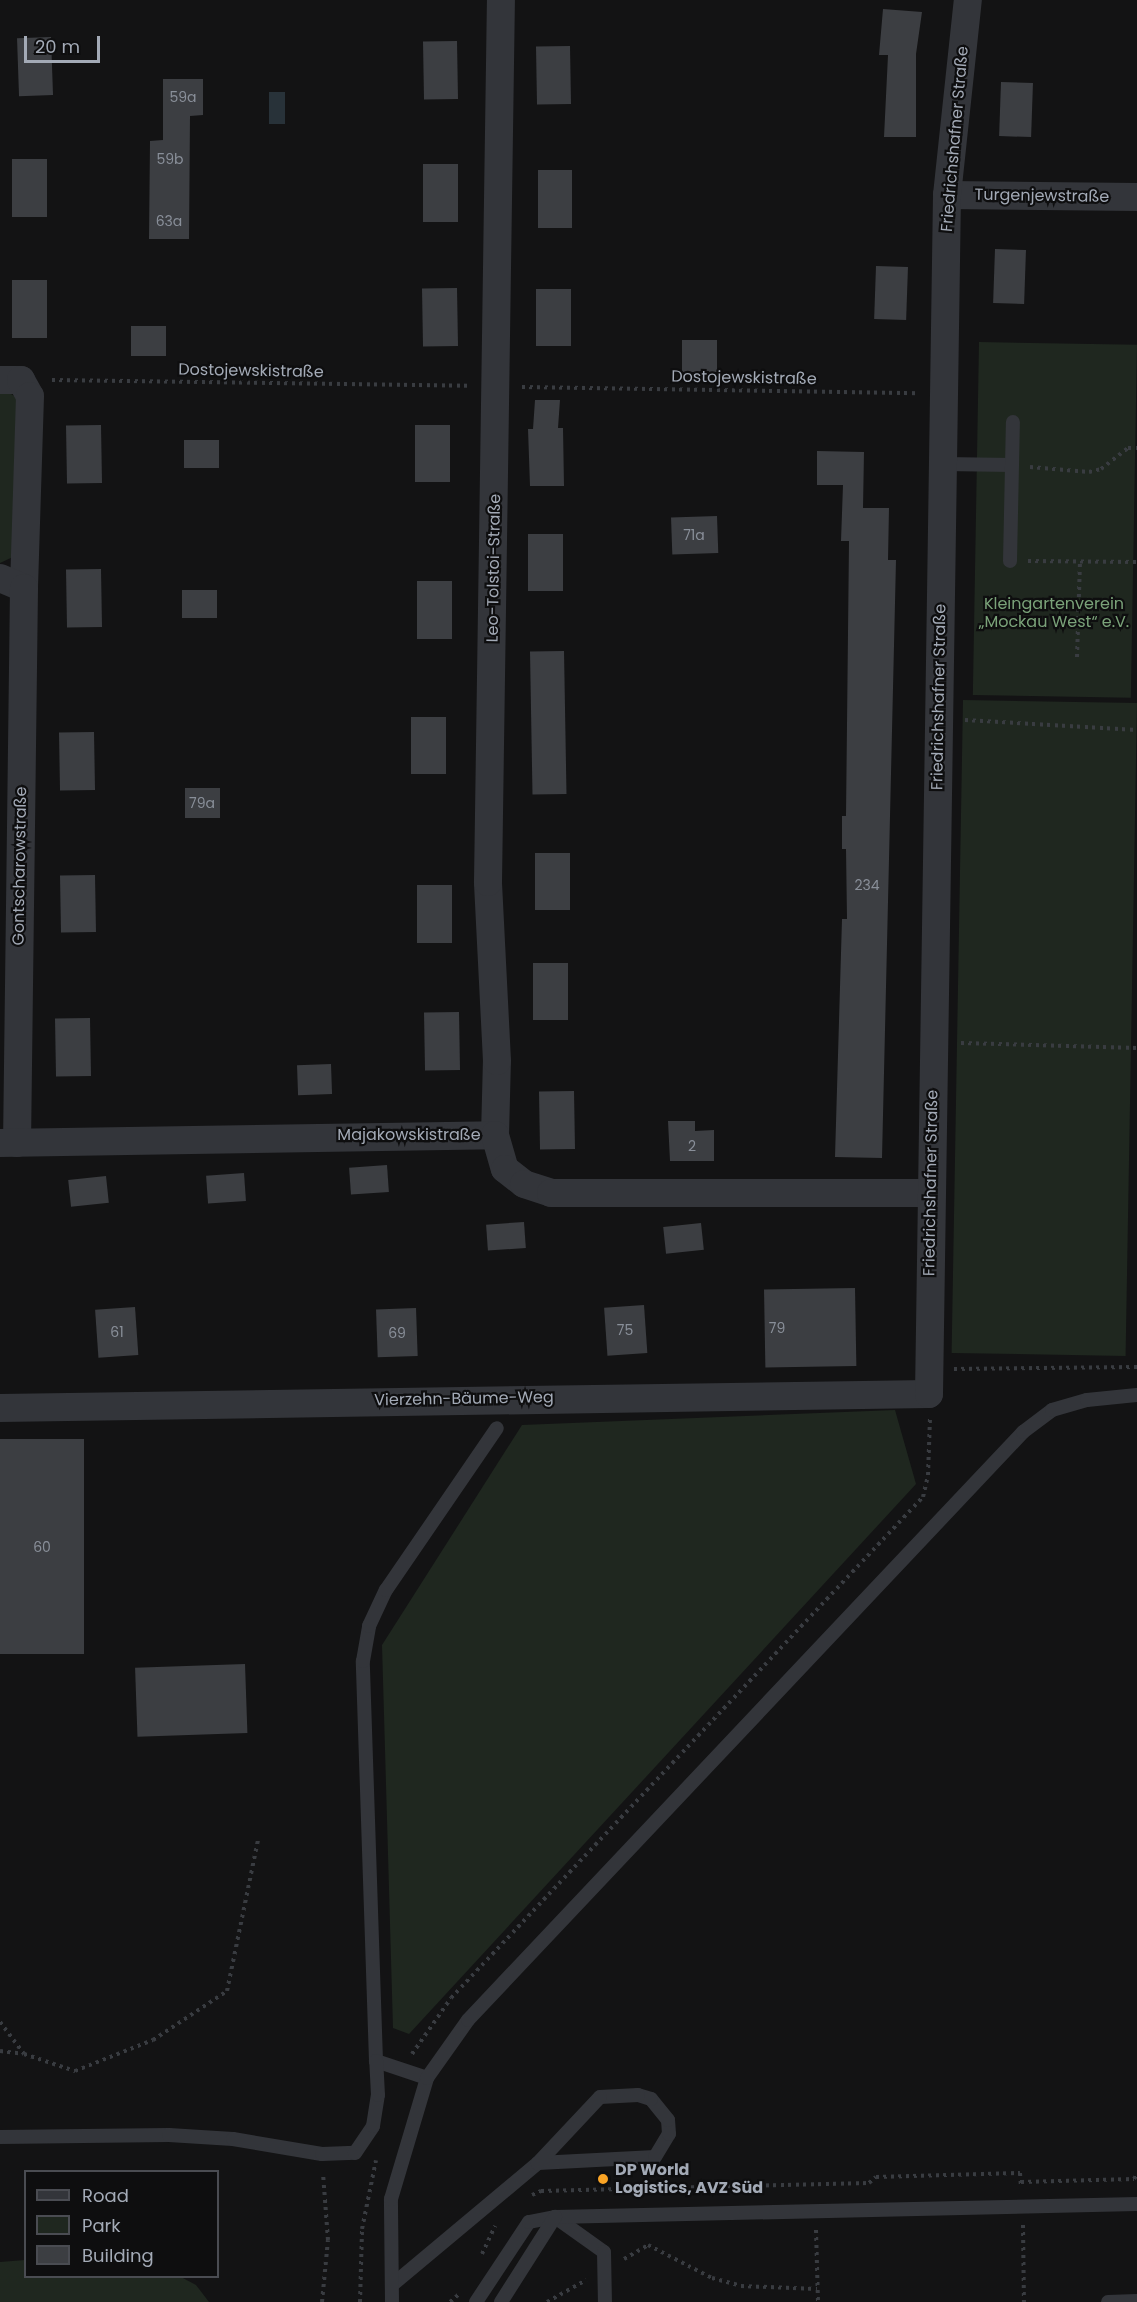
<!DOCTYPE html>
<meta charset="utf-8">
<style>
body{margin:0}
#map{position:relative;width:1137px;height:2302px;overflow:hidden;background:#131314;font-family:Poppins,sans-serif}
div>[style]{position:absolute}
.green>*{inset:0;background:#1f271f;transform-origin:0 0}
.water>*{inset:0;background:#283239;transform-origin:0 0}
.building>*{inset:0;background:#3c3e42;transform-origin:0 0}
.path>*{height:4px;margin-top:-2px;transform-origin:0;background:repeating-linear-gradient(90deg,#393c41 0 3px,transparent 0 7.5px)}
.lane>*{height:14px;margin:-7px;padding:0 7px;transform-origin:7px;border-radius:7px;background:#33353a}
.street>*{height:28px;margin:-14px;padding:0 14px;transform-origin:14px;border-radius:14px;background:#33353a}
.dots>*{width:16px;height:16px;translate:-50% -50%;box-sizing:border-box;border:3px solid #0e0e0f;border-radius:50%}
span{translate:-50% -50%;white-space:nowrap;text-align:center;line-height:1.15;-webkit-text-stroke:4.5px #0e0e0f;paint-order:stroke}
.number-label{font-size:14px;color:#898f99}
.number-label span{-webkit-text-stroke-width:0}
.street-label{font-size:16px;color:#a3aab6}
.park-label{font-size:16px;color:#7aa279}
.poi-label{font-size:16px;color:#a3aab6;font-weight:700}
.left{translate:0 -50%;text-align:left}
.legend{position:absolute;left:24px;top:2170px;width:195px;height:108px;box-sizing:border-box;background:#0e0e0f;border:2px solid #4a4c52;margin:0;padding:8px 10px;list-style:none;font-size:18px;color:#a3aab6}
.legend li{display:flex;align-items:center;gap:12px;height:30px}
.legend b{width:30px;border:2px solid #4a4c52}
.scale{position:absolute;left:24px;top:36px;width:76px;height:27px;box-sizing:border-box;border:3px solid #a3aab6;border-top:0;padding-left:8px;font-size:18px;line-height:21px;white-space:nowrap;color:#a3aab6;-webkit-text-stroke:4px #0e0e0f;paint-order:stroke}
</style>
<div id="map">
<div class="green">
<div style="left:979px;top:342px;width:158px;height:353px;rotate:1deg"></div>
<div style="clip-path:polygon(0 388px,18px 398px,15px 556px,0 563px)"></div>
<div style="left:963px;top:700px;width:174px;height:653px;rotate:1deg"></div>
<div style="clip-path:polygon(895px 1410px,916px 1484px,409px 2034px,393px 2028px,382px 1645px,522px 1425px)"></div>
<div style="clip-path:polygon(25px 2260px,26px 2276px,181px 2277px,196px 2285px,209px 2302px,0 2302px,0 2262px)"></div>
</div>
<div class="water">
<div style="left:269px;top:92px;width:16px;height:32px"></div>
</div>
<div class="building">
<div style="clip-path:polygon(883px 9px,922px 12px,916px 54px,916px 137px,884px 137px,888px 55px,879px 55px)"></div>
<div style="left:51px;top:37px;width:58px;height:34px;rotate:88deg"></div>
<div style="left:457px;top:41px;width:58px;height:34px;rotate:89deg"></div>
<div style="left:570px;top:46px;width:58px;height:34px;rotate:89deg"></div>
<div style="clip-path:polygon(163px 79px,203px 79px,203px 115px,190px 116px,189px 239px,149px 239px,150px 141px,163px 140px)"></div>
<div style="left:1001px;top:82px;width:32px;height:54px;rotate:2deg"></div>
<div style="left:12px;top:159px;width:35px;height:58px"></div>
<div style="left:423px;top:164px;width:35px;height:58px"></div>
<div style="left:538px;top:170px;width:34px;height:58px"></div>
<div style="left:995px;top:249px;width:31px;height:54px;rotate:2deg"></div>
<div style="left:876px;top:266px;width:32px;height:53px;rotate:2deg"></div>
<div style="left:12px;top:280px;width:35px;height:58px"></div>
<div style="left:457px;top:288px;width:58px;height:35px;rotate:89deg"></div>
<div style="left:536px;top:289px;width:35px;height:57px"></div>
<div style="left:131px;top:326px;width:35px;height:30px"></div>
<div style="left:682px;top:340px;width:35px;height:32px"></div>
<div style="clip-path:polygon(535px 400px,560px 400px,558px 428px,563px 428px,564px 486px,530px 486px,528px 429px,533px 429px)"></div>
<div style="left:101px;top:425px;width:58px;height:35px;rotate:89deg"></div>
<div style="left:415px;top:425px;width:35px;height:57px"></div>
<div style="left:219px;top:440px;width:28px;height:35px;rotate:90deg"></div>
<div style="clip-path:polygon(817px 451px,864px 452px,863px 508px,889px 508px,888px 560px,896px 560px,882px 1158px,835px 1157px,842px 919px,847px 919px,846px 849px,842px 849px,842px 816px,846px 816px,849px 541px,841px 541px,843px 485px,817px 485px)"></div>
<div style="left:717px;top:516px;width:37px;height:46px;rotate:88deg"></div>
<div style="left:528px;top:534px;width:35px;height:57px"></div>
<div style="left:101px;top:569px;width:58px;height:35px;rotate:89deg"></div>
<div style="left:417px;top:581px;width:35px;height:58px"></div>
<div style="left:217px;top:590px;width:28px;height:35px;rotate:90deg"></div>
<div style="left:564px;top:651px;width:143px;height:34px;rotate:89deg"></div>
<div style="left:411px;top:717px;width:35px;height:57px"></div>
<div style="left:94px;top:732px;width:58px;height:35px;rotate:89deg"></div>
<div style="left:185px;top:788px;width:35px;height:30px"></div>
<div style="left:535px;top:853px;width:35px;height:57px"></div>
<div style="left:95px;top:875px;width:57px;height:35px;rotate:89deg"></div>
<div style="left:417px;top:885px;width:35px;height:58px"></div>
<div style="left:533px;top:963px;width:35px;height:57px"></div>
<div style="left:459px;top:1012px;width:58px;height:35px;rotate:89deg"></div>
<div style="left:90px;top:1018px;width:58px;height:35px;rotate:89deg"></div>
<div style="left:331px;top:1064px;width:30px;height:34px;rotate:88deg"></div>
<div style="left:574px;top:1091px;width:58px;height:35px;rotate:89deg"></div>
<div style="clip-path:polygon(668px 1121px,695px 1121px,695px 1131px,714px 1130px,714px 1161px,670px 1161px)"></div>
<div style="left:387px;top:1165px;width:27px;height:38px;rotate:86deg"></div>
<div style="left:244px;top:1173px;width:28px;height:38px;rotate:86deg"></div>
<div style="left:106px;top:1176px;width:27px;height:38px;rotate:84deg"></div>
<div style="left:524px;top:1222px;width:26px;height:38px;rotate:86deg"></div>
<div style="left:701px;top:1223px;width:27px;height:38px;rotate:84deg"></div>
<div style="left:855px;top:1288px;width:78px;height:91px;rotate:89deg"></div>
<div style="left:644px;top:1305px;width:48px;height:40px;rotate:86deg"></div>
<div style="left:135px;top:1307px;width:48px;height:40px;rotate:86deg"></div>
<div style="left:416px;top:1308px;width:48px;height:40px;rotate:88deg"></div>
<div style="left:0;top:1439px;width:84px;height:215px"></div>
<div style="left:245px;top:1664px;width:69px;height:110px;rotate:88deg"></div>
</div>
<div class="path">
<div style="left:52px;top:380px;width:418px;rotate:0.8deg"></div>
<div style="left:522px;top:387px;width:397px;rotate:0.9deg"></div>
<div style="left:1030px;top:467px;width:59px;rotate:4.8deg"></div>
<div style="left:1089px;top:472px;width:12px;rotate:-14deg"></div>
<div style="left:1101px;top:469px;width:34px;rotate:-38deg"></div>
<div style="left:1128px;top:448px;width:9px"></div>
<div style="left:1028px;top:561px;width:109px;rotate:0.5deg"></div>
<div style="left:1077px;top:657px;width:95px;rotate:-88.2deg"></div>
<div style="left:965px;top:720px;width:172px;rotate:3.3deg"></div>
<div style="left:961px;top:1043px;width:176px;rotate:1.6deg"></div>
<div style="left:954px;top:1369px;width:183px;rotate:-0.6deg"></div>
<div style="left:0;top:2022px;width:40px;rotate:53deg"></div>
<div style="left:24px;top:2054px;width:54px;rotate:18.4deg"></div>
<div style="left:75px;top:2071px;width:84px;rotate:-21.7deg"></div>
<div style="left:153px;top:2040px;width:89px;rotate:-33.5deg"></div>
<div style="left:227px;top:1991px;width:154px;rotate:-78.4deg"></div>
<div style="left:0;top:2051px;width:23px;rotate:7deg"></div>
<div style="left:412px;top:2054px;width:68px;rotate:-55.1deg"></div>
<div style="left:451px;top:1998px;width:688px;rotate:-46.71deg"></div>
<div style="left:923px;top:1497px;width:23px;rotate:-77deg"></div>
<div style="left:928px;top:1475px;width:56px;rotate:-88deg"></div>
<div style="left:1021px;top:2182px;width:113px;rotate:-1.5deg"></div>
<div style="left:1134px;top:2179px;width:6px;rotate:-59deg"></div>
<div style="left:532px;top:2195px;width:10px;rotate:-24deg"></div>
<div style="left:541px;top:2191px;width:328px;rotate:-1.4deg"></div>
<div style="left:869px;top:2183px;width:9px;rotate:-41deg"></div>
<div style="left:876px;top:2177px;width:144px;rotate:-1.6deg"></div>
<div style="left:1020px;top:2173px;width:14px;rotate:86deg"></div>
<div style="left:1023px;top:2225px;width:77px;rotate:89.3deg"></div>
<div style="left:816px;top:2230px;width:72px;rotate:88.4deg"></div>
<div style="left:482px;top:2254px;width:31px;rotate:-65deg"></div>
<div style="left:624px;top:2259px;width:28px;rotate:-30deg"></div>
<div style="left:648px;top:2245px;width:72px;rotate:27.3deg"></div>
<div style="left:712px;top:2278px;width:30px;rotate:15deg"></div>
<div style="left:741px;top:2286px;width:76px;rotate:2.3deg"></div>
<div style="left:322px;top:2302px;width:62px;rotate:-84.5deg"></div>
<div style="left:328px;top:2240px;width:67px;rotate:-94.3deg"></div>
<div style="left:360px;top:2302px;width:73px;rotate:-88.4deg"></div>
<div style="left:362px;top:2229px;width:70px;rotate:-78.5deg"></div>
<div style="left:450px;top:2302px;width:11px;rotate:-41deg"></div>
<div style="left:547px;top:2302px;width:45px;rotate:-29.4deg"></div>
</div>
<div class="lane">
<div style="left:944px;top:464px;width:68px;rotate:0.8deg"></div>
<div style="left:1010px;top:561px;width:139px;rotate:-88.8deg"></div>
<div style="left:427px;top:2078px;width:54px;rotate:-161.6deg"></div>
<div style="left:376px;top:2061px;width:400px;rotate:-91.9deg"></div>
<div style="left:363px;top:1661px;width:36px;rotate:-80deg"></div>
<div style="left:369px;top:1626px;width:40px;rotate:-65deg"></div>
<div style="left:386px;top:1590px;width:196px;rotate:-55.6deg"></div>
<div style="left:0;top:2137px;width:169px;rotate:-0.7deg"></div>
<div style="left:169px;top:2135px;width:64px;rotate:3.6deg"></div>
<div style="left:233px;top:2139px;width:90px;rotate:9.6deg"></div>
<div style="left:322px;top:2154px;width:33px;rotate:-2deg"></div>
<div style="left:355px;top:2153px;width:32px;rotate:-56deg"></div>
<div style="left:373px;top:2126px;width:31px;rotate:-81deg"></div>
<div style="left:378px;top:2095px;width:34px;rotate:-93deg"></div>
<div style="left:555px;top:2217px;width:60px;rotate:35.5deg"></div>
<div style="left:604px;top:2252px;width:50px;rotate:88.9deg"></div>
<div style="left:392px;top:2285px;width:190px;rotate:-39.9deg"></div>
<div style="left:538px;top:2163px;width:117px;rotate:-2.9deg"></div>
<div style="left:655px;top:2157px;width:27px;rotate:-59deg"></div>
<div style="left:669px;top:2134px;width:14px;rotate:-94deg"></div>
<div style="left:668px;top:2120px;width:27px;rotate:-129deg"></div>
<div style="left:651px;top:2099px;width:14px;rotate:-163deg"></div>
<div style="left:638px;top:2095px;width:38px;rotate:177deg"></div>
<div style="left:600px;top:2097px;width:91px;rotate:133.2deg"></div>
<div style="left:392px;top:2302px;width:103px;rotate:-90.6deg"></div>
<div style="left:391px;top:2199px;width:126px;rotate:-73.4deg"></div>
<div style="left:427px;top:2078px;width:71px;rotate:-54.7deg"></div>
<div style="left:468px;top:2020px;width:809px;rotate:-46.65deg"></div>
<div style="left:1023px;top:1432px;width:36px;rotate:-37deg"></div>
<div style="left:1052px;top:1410px;width:36px;rotate:-16deg"></div>
<div style="left:1087px;top:1400px;width:50px;rotate:-5.7deg"></div>
<div style="left:476px;top:2302px;width:96px;rotate:-56.5deg"></div>
<div style="left:529px;top:2222px;width:26px;rotate:-11deg"></div>
<div style="left:555px;top:2217px;width:582px;rotate:-1.28deg"></div>
<div style="left:501px;top:2302px;width:101px;rotate:-57.6deg"></div>
<div style="left:1108px;top:2302px;width:29px;rotate:-2deg"></div>
</div>
<div class="street">
<div style="left:947px;top:195px;width:190px;rotate:0.6deg"></div>
<div style="left:0;top:380px;width:21px"></div>
<div style="left:21px;top:380px;width:18px;rotate:61deg"></div>
<div style="left:30px;top:396px;width:192px;rotate:91.8deg"></div>
<div style="left:0;top:578px;width:26px;rotate:23deg"></div>
<div style="left:24px;top:588px;width:555px;rotate:90.72deg"></div>
<div style="left:495px;top:1135px;width:74px;rotate:-88.5deg"></div>
<div style="left:497px;top:1061px;width:179px;rotate:-92.9deg"></div>
<div style="left:488px;top:882px;width:882px;rotate:-89.16deg"></div>
<div style="left:0;top:1143px;width:495px;rotate:-0.9deg"></div>
<div style="left:495px;top:1135px;width:35px;rotate:74deg"></div>
<div style="left:505px;top:1169px;width:24px;rotate:38deg"></div>
<div style="left:524px;top:1184px;width:28px;rotate:18deg"></div>
<div style="left:551px;top:1193px;width:379px"></div>
<div style="left:0;top:1408px;width:929px;rotate:-0.86deg"></div>
<div style="left:929px;top:1394px;width:1199px;rotate:-89.14deg"></div>
<div style="left:947px;top:195px;width:196px;rotate:-83.9deg"></div>
</div>
<div class="dots">
<div style="left:603px;top:2179px;background:#faa425"></div>
</div>
<div class="number-label">
<span style="left:183px;top:97px">59a</span>
<span style="left:170px;top:159px">59b</span>
<span style="left:169px;top:221px">63a</span>
<span style="left:694px;top:535px">71a</span>
<span style="left:202px;top:803px">79a</span>
<span style="left:867px;top:885px">234</span>
<span style="left:692px;top:1146px">2</span>
<span style="left:777px;top:1328px">79</span>
<span style="left:625px;top:1330px">75</span>
<span style="left:117px;top:1332px">61</span>
<span style="left:397px;top:1333px">69</span>
<span style="left:42px;top:1547px">60</span>
</div>
<div class="street-label">
<span style="left:955px;top:139px;rotate:-85deg">Friedrichshafner Straße</span>
<span style="left:1042px;top:196px;rotate:1deg">Turgenjewstraße</span>
<span style="left:251px;top:371px;rotate:1deg">Dostojewskistraße</span>
<span style="left:744px;top:378px;rotate:1deg">Dostojewskistraße</span>
<span style="left:494px;top:568px;rotate:-89deg">Leo-Tolstoi-Straße</span>
<span style="left:939px;top:697px;rotate:-89deg">Friedrichshafner Straße</span>
<span style="left:20px;top:866px;rotate:-89deg">Gontscharowstraße</span>
<span style="left:409px;top:1135px">Majakowskistraße</span>
<span style="left:931px;top:1183px;rotate:-89deg">Friedrichshafner Straße</span>
<span style="left:464px;top:1399px;rotate:-1deg">Vierzehn-Bäume-Weg</span>
</div>
<div class="park-label">
<span style="left:1054px;top:613px">Kleingartenverein<br>„Mockau West“ e.V.</span>
</div>
<div class="poi-label">
<span class="left" style="left:615px;top:2179px">DP World<br>Logistics, AVZ Süd</span>
</div>
<ul class="legend">
<li><b style="height:8px;background:#33353a"></b>Road</li>
<li><b style="height:16px;background:#1f271f"></b>Park</li>
<li><b style="height:16px;background:#3c3e42"></b>Building</li>
</ul>
<div class="scale">20 m</div>
</div>
